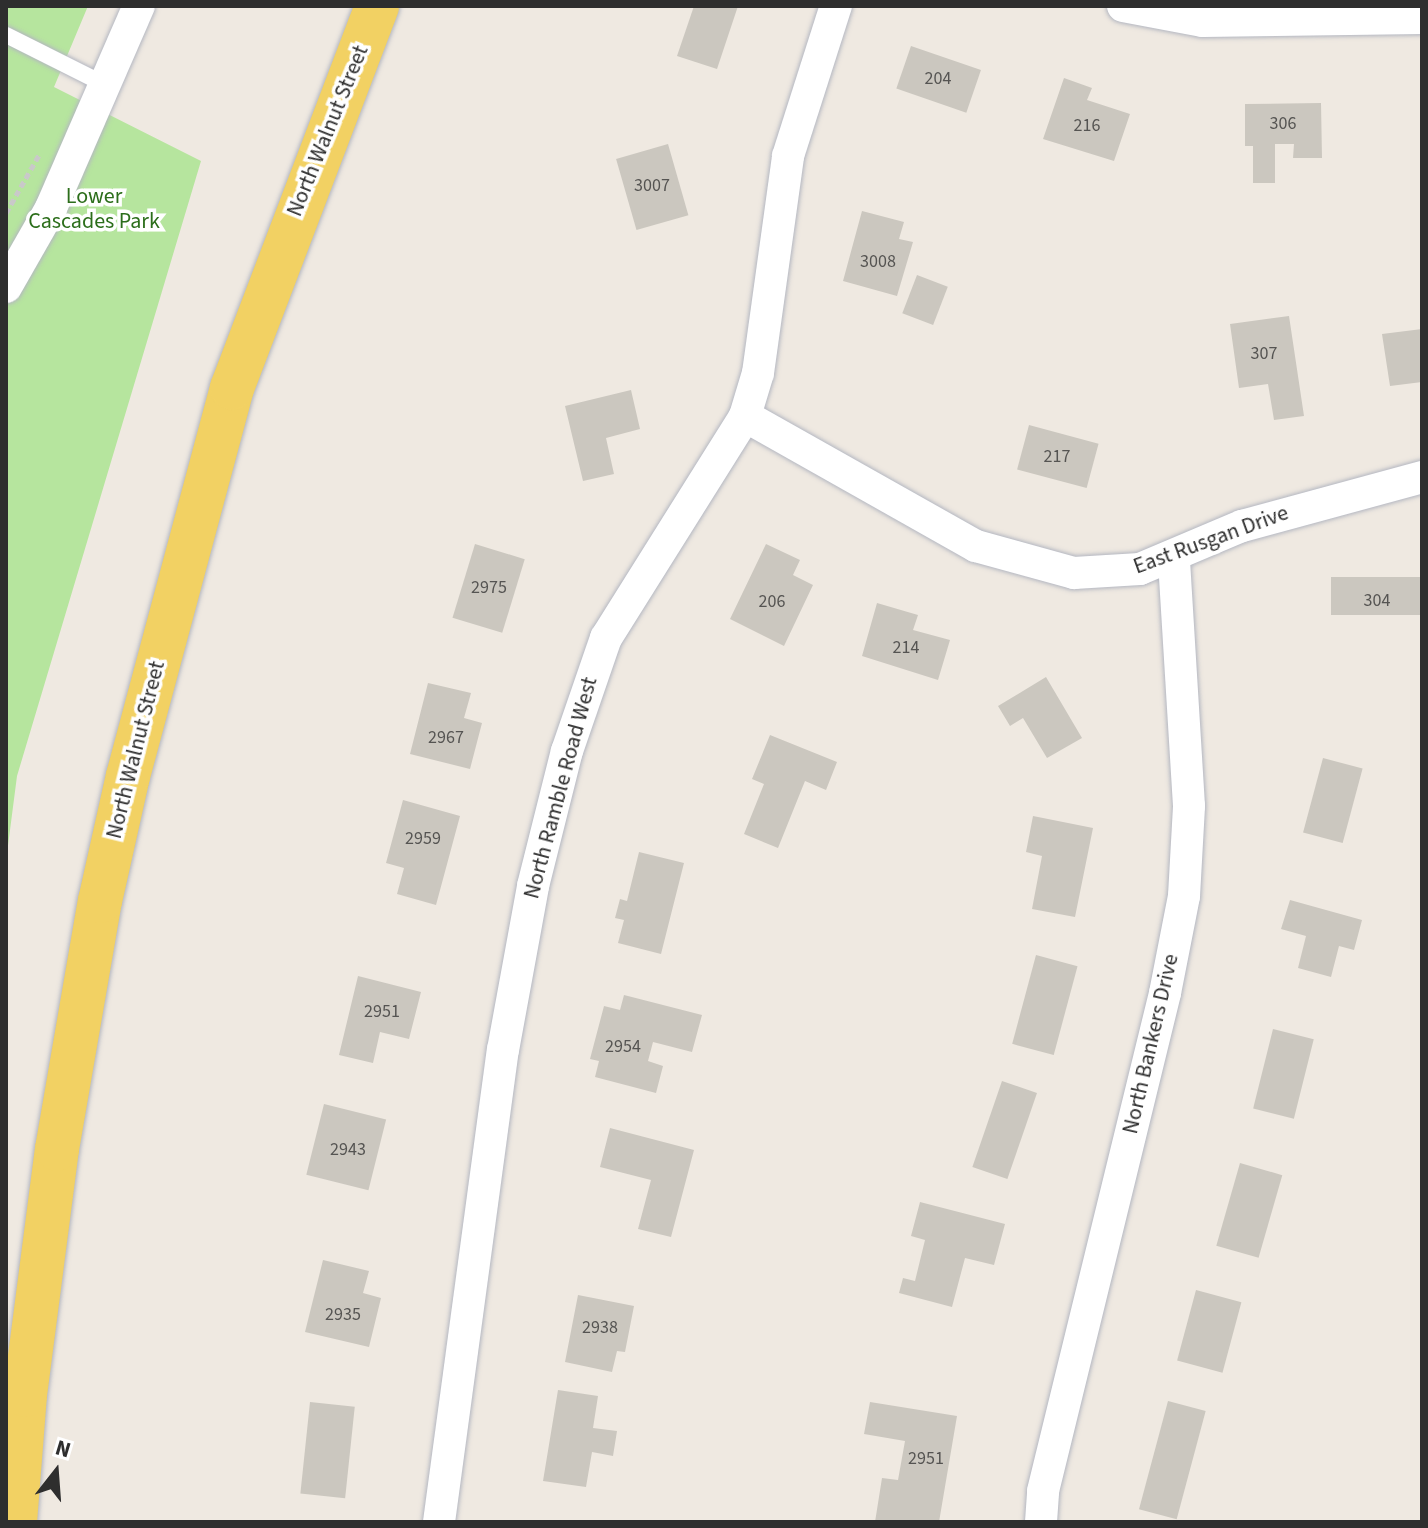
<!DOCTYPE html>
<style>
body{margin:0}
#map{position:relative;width:1428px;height:1528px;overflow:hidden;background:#efe9e1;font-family:"Source Sans 3",sans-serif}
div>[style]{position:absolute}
.green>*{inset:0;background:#b6e59e}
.building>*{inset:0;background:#cbc7bf;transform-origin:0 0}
.path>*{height:5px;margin-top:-2.5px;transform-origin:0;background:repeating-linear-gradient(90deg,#c9c9c9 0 6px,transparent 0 10px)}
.roads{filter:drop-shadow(0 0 2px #b4b7c1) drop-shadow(0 0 2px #b4b7c1)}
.lane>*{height:16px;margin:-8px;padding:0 8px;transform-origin:8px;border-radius:8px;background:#fff}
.street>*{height:32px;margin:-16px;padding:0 16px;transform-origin:16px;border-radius:16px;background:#fff}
.primary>*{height:44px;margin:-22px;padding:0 22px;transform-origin:22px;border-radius:22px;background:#f2d163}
span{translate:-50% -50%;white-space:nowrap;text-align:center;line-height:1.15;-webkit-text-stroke:7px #fff;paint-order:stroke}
.number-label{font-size:18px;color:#555452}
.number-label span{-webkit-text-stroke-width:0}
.street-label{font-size:22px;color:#2e2e2e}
.park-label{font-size:22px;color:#2c6e1b}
.frame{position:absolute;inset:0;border:8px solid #2e2e2e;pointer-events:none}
.north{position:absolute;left:16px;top:1432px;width:80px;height:80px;-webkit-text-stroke:6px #fff;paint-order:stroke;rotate:17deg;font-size:22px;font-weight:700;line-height:32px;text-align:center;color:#2e2e2e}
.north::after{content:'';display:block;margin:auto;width:28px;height:36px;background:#2e2e2e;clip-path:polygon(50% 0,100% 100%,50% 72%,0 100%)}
</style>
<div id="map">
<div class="green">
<div style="clip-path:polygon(6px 6px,88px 6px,54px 87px,201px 161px,17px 776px,6px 861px)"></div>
</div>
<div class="building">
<div style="clip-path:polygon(694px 6px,738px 6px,717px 69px,677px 56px)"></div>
<div style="left:911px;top:46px;width:74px;height:45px;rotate:19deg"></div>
<div style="clip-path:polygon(1064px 78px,1092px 88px,1087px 100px,1130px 114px,1114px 161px,1043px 139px)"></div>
<div style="clip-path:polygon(1321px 103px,1322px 158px,1293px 158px,1294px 144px,1275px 144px,1275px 183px,1253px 183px,1253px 146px,1245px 146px,1245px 104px)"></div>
<div style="left:668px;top:144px;width:74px;height:54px;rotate:74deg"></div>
<div style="clip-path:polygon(862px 211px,904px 222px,899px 239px,913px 242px,897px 296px,843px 281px)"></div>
<div style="left:917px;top:275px;width:33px;height:41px;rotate:21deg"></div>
<div style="clip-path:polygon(1289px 316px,1304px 416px,1274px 420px,1268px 384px,1239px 388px,1230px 324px)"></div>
<div style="clip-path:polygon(1422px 329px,1422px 382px,1390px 386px,1382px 334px)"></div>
<div style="clip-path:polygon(631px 390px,640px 429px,606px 438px,614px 474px,583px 481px,565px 406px)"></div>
<div style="left:1029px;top:425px;width:72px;height:46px;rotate:15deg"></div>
<div style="left:475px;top:544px;width:52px;height:77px;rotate:17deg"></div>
<div style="clip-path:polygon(766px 544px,800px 560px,793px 575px,813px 585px,784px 646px,730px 619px)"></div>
<div style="left:1422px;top:577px;width:38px;height:91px;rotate:90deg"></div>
<div style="clip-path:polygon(877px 603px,918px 615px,913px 630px,950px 640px,938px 680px,862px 656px)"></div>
<div style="clip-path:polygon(1046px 677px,1082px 738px,1047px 758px,1023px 718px,1010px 726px,998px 706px)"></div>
<div style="clip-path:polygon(428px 683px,471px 693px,464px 718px,482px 723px,470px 769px,410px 754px)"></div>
<div style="clip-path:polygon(770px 735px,837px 762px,826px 790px,805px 781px,778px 848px,744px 834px,764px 784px,752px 779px)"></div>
<div style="left:1323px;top:758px;width:41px;height:77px;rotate:15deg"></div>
<div style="clip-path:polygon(403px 800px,460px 816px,436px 905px,397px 894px,404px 868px,386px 863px)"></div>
<div style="clip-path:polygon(1033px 816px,1093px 828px,1075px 917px,1032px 909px,1042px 856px,1026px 852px)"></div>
<div style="clip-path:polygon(639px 852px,684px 863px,661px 954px,618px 943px,624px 920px,615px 918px,620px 899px,627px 901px)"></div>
<div style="clip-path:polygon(1290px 900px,1362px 920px,1354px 950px,1339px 946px,1331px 977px,1298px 968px,1306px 936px,1281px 929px)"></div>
<div style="left:1036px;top:955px;width:43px;height:92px;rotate:15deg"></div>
<div style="clip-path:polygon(358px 976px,421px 992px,409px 1039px,380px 1032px,373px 1063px,339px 1055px)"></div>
<div style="clip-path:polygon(624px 995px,702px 1015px,692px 1052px,653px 1042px,648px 1061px,663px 1066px,656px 1093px,595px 1077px,599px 1061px,590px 1059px,604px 1006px,620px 1010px)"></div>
<div style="left:1273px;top:1029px;width:42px;height:82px;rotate:14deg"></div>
<div style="left:1002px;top:1081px;width:37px;height:91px;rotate:19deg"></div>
<div style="left:324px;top:1104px;width:64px;height:73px;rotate:14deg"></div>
<div style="clip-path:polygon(610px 1128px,694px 1150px,671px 1237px,638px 1229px,651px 1180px,600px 1167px)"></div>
<div style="left:1240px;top:1163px;width:44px;height:86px;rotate:16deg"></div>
<div style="clip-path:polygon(920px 1202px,1005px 1224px,994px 1265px,965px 1258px,952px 1307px,899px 1293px,903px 1278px,915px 1281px,925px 1240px,911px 1236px)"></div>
<div style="clip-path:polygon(323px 1260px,369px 1271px,363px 1293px,381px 1298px,369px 1347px,305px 1332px)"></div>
<div style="left:1196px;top:1290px;width:47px;height:73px;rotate:15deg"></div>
<div style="clip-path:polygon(578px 1295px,634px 1306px,625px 1352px,617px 1351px,612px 1372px,565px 1362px)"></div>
<div style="clip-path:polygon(558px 1390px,598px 1396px,593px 1428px,617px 1431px,613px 1456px,592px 1452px,586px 1487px,543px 1481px)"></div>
<div style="left:1168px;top:1401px;width:39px;height:112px;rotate:15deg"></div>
<div style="left:310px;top:1402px;width:45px;height:92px;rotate:6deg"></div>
<div style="clip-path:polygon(870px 1402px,957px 1416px,939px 1522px,875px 1522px,882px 1478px,898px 1480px,905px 1441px,864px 1434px)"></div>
</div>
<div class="path">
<div style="left:6px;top:213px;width:67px;rotate:-60.4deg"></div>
</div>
<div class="roads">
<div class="lane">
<div style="left:6px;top:35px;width:112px;rotate:26.6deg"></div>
</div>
<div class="street">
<div style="left:1123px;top:6px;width:81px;rotate:10.6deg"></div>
<div style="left:1203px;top:21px;width:219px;rotate:-0.8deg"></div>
<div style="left:6px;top:287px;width:91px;rotate:-60.3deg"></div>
<div style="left:51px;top:208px;width:220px;rotate:-66.5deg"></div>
<div style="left:745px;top:416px;width:265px;rotate:29.4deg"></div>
<div style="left:976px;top:546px;width:102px;rotate:15.4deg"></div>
<div style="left:1074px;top:573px;width:66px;rotate:-3.5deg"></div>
<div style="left:1140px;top:569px;width:111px;rotate:-22.9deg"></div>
<div style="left:1242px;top:526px;width:187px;rotate:-15.2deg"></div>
<div style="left:439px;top:1522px;width:476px;rotate:-82.3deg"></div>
<div style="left:503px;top:1050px;width:167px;rotate:-79.6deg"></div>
<div style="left:533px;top:886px;width:139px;rotate:-75.9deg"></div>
<div style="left:567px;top:751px;width:120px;rotate:-71deg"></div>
<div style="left:606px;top:638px;width:262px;rotate:-57.9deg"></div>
<div style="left:745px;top:416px;width:45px;rotate:-73.2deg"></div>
<div style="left:758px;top:373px;width:219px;rotate:-82.1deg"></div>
<div style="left:788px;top:156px;width:157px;rotate:-72.3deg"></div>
<div style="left:1041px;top:1522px;width:31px;rotate:-86deg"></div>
<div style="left:1043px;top:1491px;width:513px;rotate:-76.23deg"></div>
<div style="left:1165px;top:993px;width:99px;rotate:-78.9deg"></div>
<div style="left:1184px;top:896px;width:90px;rotate:-86.8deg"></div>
<div style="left:1189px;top:806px;width:248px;rotate:-93.5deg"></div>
</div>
<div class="primary">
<div style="left:15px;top:1522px;width:127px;rotate:-85.5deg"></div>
<div style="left:25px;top:1395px;width:248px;rotate:-82.6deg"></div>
<div style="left:57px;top:1149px;width:252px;rotate:-80.2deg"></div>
<div style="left:100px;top:901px;width:128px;rotate:-77.4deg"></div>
<div style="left:128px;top:776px;width:402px;rotate:-75deg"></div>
<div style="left:232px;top:388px;width:409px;rotate:-69.2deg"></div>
</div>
</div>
<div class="number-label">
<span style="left:938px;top:79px">204</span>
<span style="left:1283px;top:124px">306</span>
<span style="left:1087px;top:126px">216</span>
<span style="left:652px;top:186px">3007</span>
<span style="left:878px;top:262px">3008</span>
<span style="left:1264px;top:354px">307</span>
<span style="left:1057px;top:457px">217</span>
<span style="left:489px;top:588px">2975</span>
<span style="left:1377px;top:601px">304</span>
<span style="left:772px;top:602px">206</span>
<span style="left:906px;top:648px">214</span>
<span style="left:446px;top:738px">2967</span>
<span style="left:423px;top:839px">2959</span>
<span style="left:382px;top:1012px">2951</span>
<span style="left:623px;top:1047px">2954</span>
<span style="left:348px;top:1150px">2943</span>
<span style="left:343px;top:1315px">2935</span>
<span style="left:600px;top:1328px">2938</span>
<span style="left:926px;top:1459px">2951</span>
</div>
<div class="street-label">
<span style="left:328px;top:131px;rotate:-68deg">North Walnut Street</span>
<span style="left:1211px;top:540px;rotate:-20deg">East Rusgan Drive</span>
<span style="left:136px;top:750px;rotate:-76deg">North Walnut Street</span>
<span style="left:561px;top:788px;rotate:-75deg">North Ramble Road West</span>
<span style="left:1151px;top:1044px;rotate:-77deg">North Bankers Drive</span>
</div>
<div class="park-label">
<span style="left:94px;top:209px">Lower<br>Cascades Park</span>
</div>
<div class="frame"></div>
<div class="north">N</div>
</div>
